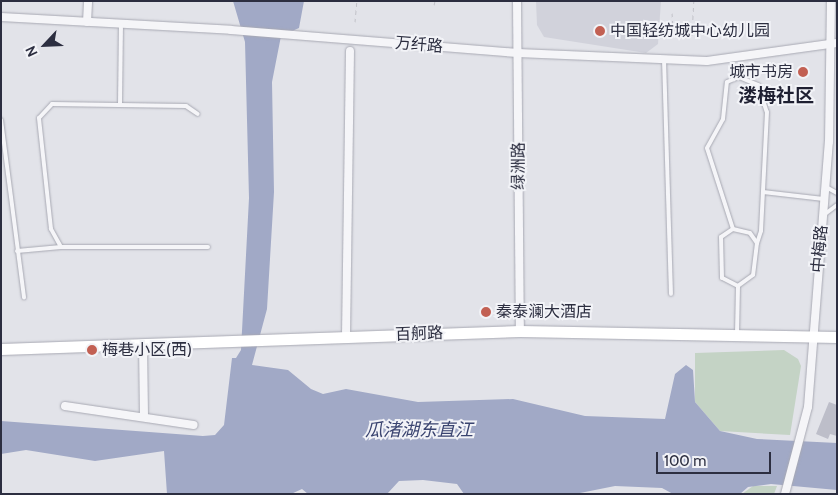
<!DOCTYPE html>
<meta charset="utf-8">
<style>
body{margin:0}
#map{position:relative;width:838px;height:495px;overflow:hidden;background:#e2e3e9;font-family:Cabin,"Noto Sans SC",sans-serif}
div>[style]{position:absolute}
.built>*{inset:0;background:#d1d2db}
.green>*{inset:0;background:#c4d3c5}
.water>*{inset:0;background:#a1a9c6}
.building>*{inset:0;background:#bdbec9}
.path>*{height:1px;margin-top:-0.5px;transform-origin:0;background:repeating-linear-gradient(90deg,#c1c1c8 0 4px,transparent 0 8px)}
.roads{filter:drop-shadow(0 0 1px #a8a9b3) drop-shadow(0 0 1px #a8a9b3)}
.lane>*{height:4px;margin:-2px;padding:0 2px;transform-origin:2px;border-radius:2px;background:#f5f5f8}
.street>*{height:8px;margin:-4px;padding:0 4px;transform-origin:4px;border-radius:4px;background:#f5f5f8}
.secondary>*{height:11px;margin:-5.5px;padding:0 5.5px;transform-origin:5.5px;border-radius:5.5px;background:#fff}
.dots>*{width:14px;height:14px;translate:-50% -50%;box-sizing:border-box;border:2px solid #f2f3f7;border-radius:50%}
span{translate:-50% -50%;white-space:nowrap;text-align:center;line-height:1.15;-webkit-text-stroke:4px #f2f3f7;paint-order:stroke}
.poi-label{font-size:16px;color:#2c2e40}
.left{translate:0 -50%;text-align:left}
.right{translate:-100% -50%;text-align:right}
.street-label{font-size:16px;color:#2c2e40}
.water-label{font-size:18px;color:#3a4470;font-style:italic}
.quarter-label{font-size:19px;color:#1e1f31;font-weight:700}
.frame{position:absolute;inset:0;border:2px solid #2c2e40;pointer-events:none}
.north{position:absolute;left:20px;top:20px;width:50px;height:50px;-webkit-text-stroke:4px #f2f3f7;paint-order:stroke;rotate:245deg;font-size:14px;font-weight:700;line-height:20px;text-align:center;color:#2c2e40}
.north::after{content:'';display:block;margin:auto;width:18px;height:22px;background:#2c2e40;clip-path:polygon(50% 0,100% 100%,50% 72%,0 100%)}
.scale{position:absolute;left:656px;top:452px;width:115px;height:22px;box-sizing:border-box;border:2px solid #2c2e40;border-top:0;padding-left:6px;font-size:15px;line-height:18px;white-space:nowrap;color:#2c2e40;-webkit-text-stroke:4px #f2f3f7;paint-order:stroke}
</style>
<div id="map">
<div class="built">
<div style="clip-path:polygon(536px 1px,661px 1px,658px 44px,646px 53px,544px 37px,537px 25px)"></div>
</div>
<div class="green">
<div style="clip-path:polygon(784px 350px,798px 359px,801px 366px,790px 435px,720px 431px,695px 402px,695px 353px)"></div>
<div style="clip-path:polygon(753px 486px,777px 486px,774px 494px,742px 494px)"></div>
</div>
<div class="water">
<div style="clip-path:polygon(233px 1px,304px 1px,299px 28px,281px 36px,272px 82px,274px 192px,267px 309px,252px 365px,288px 370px,311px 389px,323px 394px,346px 389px,418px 402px,513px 399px,585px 416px,665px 419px,675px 374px,686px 365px,693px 370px,695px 402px,720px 431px,757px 439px,837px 443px,837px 490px,771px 484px,748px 487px,740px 494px,673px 494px,662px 488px,615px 486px,575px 494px,464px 494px,457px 484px,423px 480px,399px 481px,387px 494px,308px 494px,302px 489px,291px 494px,167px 494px,164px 451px,95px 461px,26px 450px,1px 454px,1px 421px,203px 436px,215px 435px,224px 425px,232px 358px,236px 358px,241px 350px,249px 198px,245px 42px)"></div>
</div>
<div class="building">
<div style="clip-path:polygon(829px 402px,837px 405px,837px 436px,830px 434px,828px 439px,816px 434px)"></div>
</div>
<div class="path">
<div style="left:434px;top:5px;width:4px;rotate:-76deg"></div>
<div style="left:672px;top:13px;width:16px;rotate:86deg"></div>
<div style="left:673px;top:29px;width:20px;rotate:18deg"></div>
<div style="left:692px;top:35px;width:34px;rotate:-87deg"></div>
<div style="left:355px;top:22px;width:21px;rotate:-85deg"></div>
</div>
<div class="roads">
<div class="lane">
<div style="left:664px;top:59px;width:235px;rotate:88.3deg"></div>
<div style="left:120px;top:105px;width:81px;rotate:-89.3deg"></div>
<div style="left:1px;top:120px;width:179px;rotate:82.6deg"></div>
<div style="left:826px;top:187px;width:13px;rotate:29deg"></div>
<div style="left:763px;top:192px;width:61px;rotate:6.5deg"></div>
<div style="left:825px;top:214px;width:15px;rotate:-37deg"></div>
<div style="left:733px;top:229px;width:85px;rotate:-107.8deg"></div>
<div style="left:707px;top:148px;width:33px;rotate:-61deg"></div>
<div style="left:723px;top:119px;width:37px;rotate:-84deg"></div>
<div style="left:727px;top:82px;width:13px;rotate:-23deg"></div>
<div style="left:739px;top:77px;width:21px;rotate:23deg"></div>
<div style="left:758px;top:85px;width:28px;rotate:72deg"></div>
<div style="left:767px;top:112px;width:119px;rotate:92.9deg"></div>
<div style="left:761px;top:231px;width:13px;rotate:108deg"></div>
<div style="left:733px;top:229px;width:17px;rotate:13deg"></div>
<div style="left:750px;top:233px;width:12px;rotate:55deg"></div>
<div style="left:757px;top:243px;width:32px;rotate:97deg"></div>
<div style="left:753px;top:275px;width:19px;rotate:144deg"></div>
<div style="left:738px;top:286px;width:18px;rotate:-153deg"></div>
<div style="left:722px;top:278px;width:41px;rotate:-91.4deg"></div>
<div style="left:721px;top:237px;width:14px;rotate:-34deg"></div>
<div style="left:61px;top:247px;width:21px;rotate:-119deg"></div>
<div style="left:51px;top:229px;width:112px;rotate:-96.2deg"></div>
<div style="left:39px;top:118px;width:19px;rotate:-47deg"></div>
<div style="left:52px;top:104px;width:134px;rotate:0.9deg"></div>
<div style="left:186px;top:106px;width:14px;rotate:34deg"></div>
<div style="left:17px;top:251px;width:44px;rotate:-5.2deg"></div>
<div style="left:61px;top:247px;width:147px"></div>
<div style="left:737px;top:334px;width:48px;rotate:-88.8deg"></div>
</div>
<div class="street">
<div style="left:517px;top:1px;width:330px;rotate:89.5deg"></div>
<div style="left:1px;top:17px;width:230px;rotate:3.2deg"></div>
<div style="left:231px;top:30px;width:288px;rotate:4.6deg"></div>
<div style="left:518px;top:53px;width:189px;rotate:2.4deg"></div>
<div style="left:707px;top:61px;width:131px;rotate:-7.9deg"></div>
<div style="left:87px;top:22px;width:21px;rotate:-87deg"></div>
<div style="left:346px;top:337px;width:286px;rotate:-89.2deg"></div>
<div style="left:143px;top:344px;width:73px;rotate:89.2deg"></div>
<div style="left:65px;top:406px;width:130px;rotate:8.4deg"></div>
<div style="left:785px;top:494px;width:90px;rotate:-75.2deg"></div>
<div style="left:808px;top:407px;width:266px;rotate:-85.5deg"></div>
<div style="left:829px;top:142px;width:141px;rotate:-89.2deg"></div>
</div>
<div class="secondary">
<div style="left:1px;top:349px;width:519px;rotate:-1.99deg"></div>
<div style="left:520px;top:331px;width:317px;rotate:1.1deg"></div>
</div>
</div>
<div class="dots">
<div style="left:600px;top:31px;background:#c26053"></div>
<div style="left:803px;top:72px;background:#c26053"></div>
<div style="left:486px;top:312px;background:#c26053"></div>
<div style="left:92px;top:350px;background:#c26053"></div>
</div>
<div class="poi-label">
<span class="left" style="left:610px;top:31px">中国轻纺城中心幼儿园</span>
<span class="right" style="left:793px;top:72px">城市书房</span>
<span class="left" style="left:496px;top:312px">秦泰澜大酒店</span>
<span class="left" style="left:102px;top:350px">梅巷小区(西)</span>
</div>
<div class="street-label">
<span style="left:419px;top:45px;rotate:5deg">万纤路</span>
<span style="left:519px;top:166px;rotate:-90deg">绿洲路</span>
<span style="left:820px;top:249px;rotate:-85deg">中梅路</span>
<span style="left:419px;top:334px;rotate:-2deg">百舸路</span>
</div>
<div class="water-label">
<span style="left:419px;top:430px">瓜渚湖东直江</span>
</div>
<div class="quarter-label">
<span style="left:776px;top:96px">溇梅社区</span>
</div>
<div class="frame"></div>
<div class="north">N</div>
<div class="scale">100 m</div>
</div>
